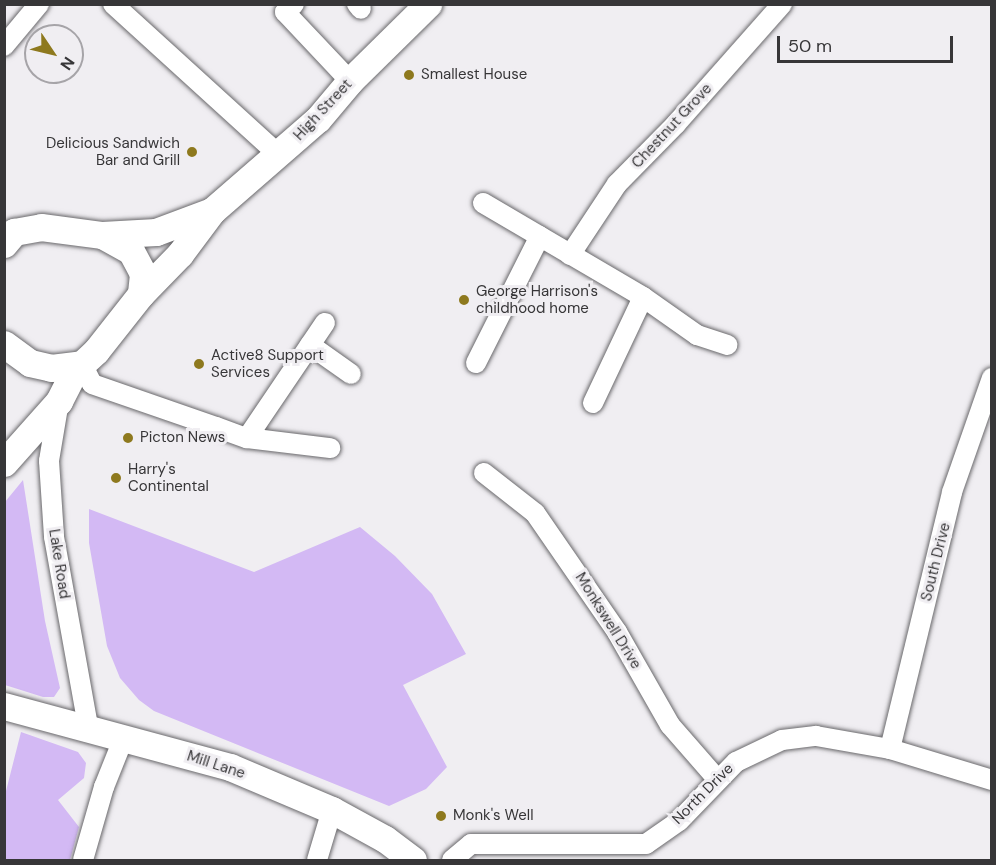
<!DOCTYPE html>
<style>
body{margin:0}
#map{position:relative;width:996px;height:865px;overflow:hidden;background:#f0eef2;font-family:"DM Sans",sans-serif}
div>[style]{position:absolute}
.green>*{inset:0;background:#d3b9f4}
.roads{filter:drop-shadow(0 0 2px #69686b) drop-shadow(0 0 2px #69686b)}
.street>*{height:20px;margin:-10px;padding:0 10px;transform-origin:10px;border-radius:10px;background:#fff}
.secondary>*{height:27px;margin:-13.5px;padding:0 13.5px;transform-origin:13.5px;border-radius:13.5px;background:#fff}
.dots>*{width:16px;height:16px;translate:-50% -50%;box-sizing:border-box;border:3px solid #f0eef2;border-radius:50%}
span{translate:-50% -50%;white-space:nowrap;text-align:center;line-height:1.15;-webkit-text-stroke:6px #f0eef2;paint-order:stroke}
.poi-label{font-size:15px;color:#373638}
.left{translate:0 -50%;text-align:left}
.right{translate:-100% -50%;text-align:right}
.street-label{font-size:15px;color:#373638}
.frame{position:absolute;inset:0;border:6px solid #373638;pointer-events:none}
.north{position:absolute;left:24px;top:24px;width:60px;height:60px;box-sizing:border-box;background:#f0eef2;border:2px solid #a6a4a8;border-radius:50%;rotate:125deg;font-size:16px;font-weight:700;line-height:24px;text-align:center;color:#373638}
.north::after{content:'';display:block;margin:auto;width:21px;height:27px;background:#8e791e;clip-path:polygon(50% 0,100% 100%,50% 72%,0 100%)}
.scale{position:absolute;left:777px;top:36px;width:176px;height:27px;box-sizing:border-box;border:3px solid #373638;border-top:0;padding-left:8px;font-size:18px;line-height:21px;white-space:nowrap;color:#373638;-webkit-text-stroke:4px #f0eef2;paint-order:stroke}
</style>
<div id="map">
<div class="green">
<div style="clip-path:polygon(23px 480px,45px 621px,60px 688px,54px 697px,43px 697px,5px 685px,5px 502px)"></div>
<div style="clip-path:polygon(89px 509px,254px 572px,360px 527px,395px 556px,432px 594px,466px 654px,403px 685px,447px 767px,426px 789px,389px 806px,154px 711px,139px 700px,120px 678px,107px 646px,89px 543px)"></div>
<div style="clip-path:polygon(21px 732px,78px 752px,86px 763px,84px 778px,58px 800px,79px 827px,70px 860px,5px 860px,5px 795px)"></div>
</div>
<div class="roads">
<div class="street">
<div style="left:113px;top:4px;width:224px;rotate:42.3deg"></div>
<div style="left:294px;top:4px;width:12px;rotate:138deg"></div>
<div style="left:285px;top:12px;width:95px;rotate:46.7deg"></div>
<div style="left:357px;top:4px;width:6px;rotate:51deg"></div>
<div style="left:4px;top:46px;width:55px;rotate:-50.2deg"></div>
<div style="left:483px;top:203px;width:186px;rotate:30.4deg"></div>
<div style="left:643px;top:297px;width:66px;rotate:35.1deg"></div>
<div style="left:697px;top:335px;width:32px;rotate:18deg"></div>
<div style="left:570px;top:255px;width:85px;rotate:-56.5deg"></div>
<div style="left:617px;top:184px;width:84px;rotate:-45.5deg"></div>
<div style="left:676px;top:124px;width:160px;rotate:-48.5deg"></div>
<div style="left:310px;top:345px;width:50px;rotate:35.3deg"></div>
<div style="left:476px;top:363px;width:142px;rotate:-63.3deg"></div>
<div style="left:82px;top:364px;width:22px;rotate:63deg"></div>
<div style="left:92px;top:384px;width:131px;rotate:19.1deg"></div>
<div style="left:216px;top:427px;width:33px;rotate:20deg"></div>
<div style="left:247px;top:438px;width:84px;rotate:6.9deg"></div>
<div style="left:59px;top:401px;width:61px;rotate:99.5deg"></div>
<div style="left:49px;top:461px;width:76px;rotate:86.2deg"></div>
<div style="left:54px;top:537px;width:192px;rotate:79.8deg"></div>
<div style="left:593px;top:403px;width:117px;rotate:-64.7deg"></div>
<div style="left:247px;top:438px;width:139px;rotate:-55.9deg"></div>
<div style="left:484px;top:473px;width:65px;rotate:38.1deg"></div>
<div style="left:535px;top:513px;width:145px;rotate:55.4deg"></div>
<div style="left:617px;top:632px;width:107px;rotate:60.3deg"></div>
<div style="left:670px;top:725px;width:73px;rotate:48.9deg"></div>
<div style="left:890px;top:749px;width:264px;rotate:-76.4deg"></div>
<div style="left:952px;top:492px;width:121px;rotate:-70.7deg"></div>
<div style="left:83px;top:860px;width:76px;rotate:-74deg"></div>
<div style="left:104px;top:787px;width:54px;rotate:-68.2deg"></div>
<div style="left:317px;top:860px;width:52px;rotate:-73.3deg"></div>
<div style="left:452px;top:860px;width:25px;rotate:-40deg"></div>
<div style="left:471px;top:844px;width:175px"></div>
<div style="left:646px;top:844px;width:40px;rotate:-34.9deg"></div>
<div style="left:679px;top:821px;width:82px;rotate:-46deg"></div>
<div style="left:736px;top:762px;width:51px;rotate:-25.6deg"></div>
<div style="left:782px;top:740px;width:34px;rotate:-7deg"></div>
<div style="left:816px;top:736px;width:75px;rotate:10deg"></div>
<div style="left:890px;top:749px;width:107px;rotate:16.9deg"></div>
</div>
<div class="secondary">
<div style="left:102px;top:235px;width:54px;rotate:-3.2deg"></div>
<div style="left:156px;top:232px;width:60px;rotate:-20.6deg"></div>
<div style="left:4px;top:244px;width:16px;rotate:-50deg"></div>
<div style="left:14px;top:232px;width:27px;rotate:-10deg"></div>
<div style="left:41px;top:227px;width:62px;rotate:7.5deg"></div>
<div style="left:102px;top:235px;width:33px;rotate:29deg"></div>
<div style="left:131px;top:251px;width:26px;rotate:62deg"></div>
<div style="left:143px;top:274px;width:20px;rotate:96deg"></div>
<div style="left:4px;top:344px;width:32px;rotate:36deg"></div>
<div style="left:30px;top:363px;width:22px;rotate:13deg"></div>
<div style="left:51px;top:368px;width:31px;rotate:-7deg"></div>
<div style="left:82px;top:364px;width:19px;rotate:-43deg"></div>
<div style="left:96px;top:351px;width:73px;rotate:-51.7deg"></div>
<div style="left:141px;top:294px;width:56px;rotate:-45.7deg"></div>
<div style="left:180px;top:254px;width:54px;rotate:-53.3deg"></div>
<div style="left:212px;top:211px;width:140px;rotate:-41deg"></div>
<div style="left:318px;top:119px;width:50px;rotate:-49.9deg"></div>
<div style="left:350px;top:81px;width:110px;rotate:-44.6deg"></div>
<div style="left:4px;top:463px;width:83px;rotate:-48.4deg"></div>
<div style="left:59px;top:401px;width:39px;rotate:-63deg"></div>
<div style="left:4px;top:706px;width:234px;rotate:15.1deg"></div>
<div style="left:230px;top:767px;width:111px;rotate:22.9deg"></div>
<div style="left:332px;top:810px;width:60px;rotate:28.7deg"></div>
<div style="left:385px;top:839px;width:35px;rotate:37deg"></div>
</div>
</div>
<div class="dots">
<div style="left:409px;top:75px;background:#8e791e"></div>
<div style="left:192px;top:152px;background:#8e791e"></div>
<div style="left:464px;top:300px;background:#8e791e"></div>
<div style="left:199px;top:364px;background:#8e791e"></div>
<div style="left:128px;top:438px;background:#8e791e"></div>
<div style="left:116px;top:478px;background:#8e791e"></div>
<div style="left:441px;top:816px;background:#8e791e"></div>
</div>
<div class="poi-label">
<span class="left" style="left:421px;top:75px">Smallest House</span>
<span class="right" style="left:180px;top:152px">Delicious Sandwich<br>Bar and Grill</span>
<span class="left" style="left:476px;top:300px">George Harrison's<br>childhood home</span>
<span class="left" style="left:211px;top:364px">Active8 Support<br>Services</span>
<span class="left" style="left:140px;top:438px">Picton News</span>
<span class="left" style="left:128px;top:478px">Harry's<br>Continental</span>
<span class="left" style="left:453px;top:816px">Monk's Well</span>
</div>
<div class="street-label">
<span style="left:323px;top:110px;rotate:-47deg">High Street</span>
<span style="left:672px;top:126px;rotate:-47deg">Chestnut Grove</span>
<span style="left:936px;top:562px;rotate:-76deg">South Drive</span>
<span style="left:59px;top:564px;rotate:81deg">Lake Road</span>
<span style="left:608px;top:621px;rotate:58deg">Monkswell Drive</span>
<span style="left:216px;top:765px;rotate:18deg">Mill Lane</span>
<span style="left:703px;top:794px;rotate:-45deg">North Drive</span>
</div>
<div class="frame"></div>
<div class="north">N</div>
<div class="scale">50 m</div>
</div>
